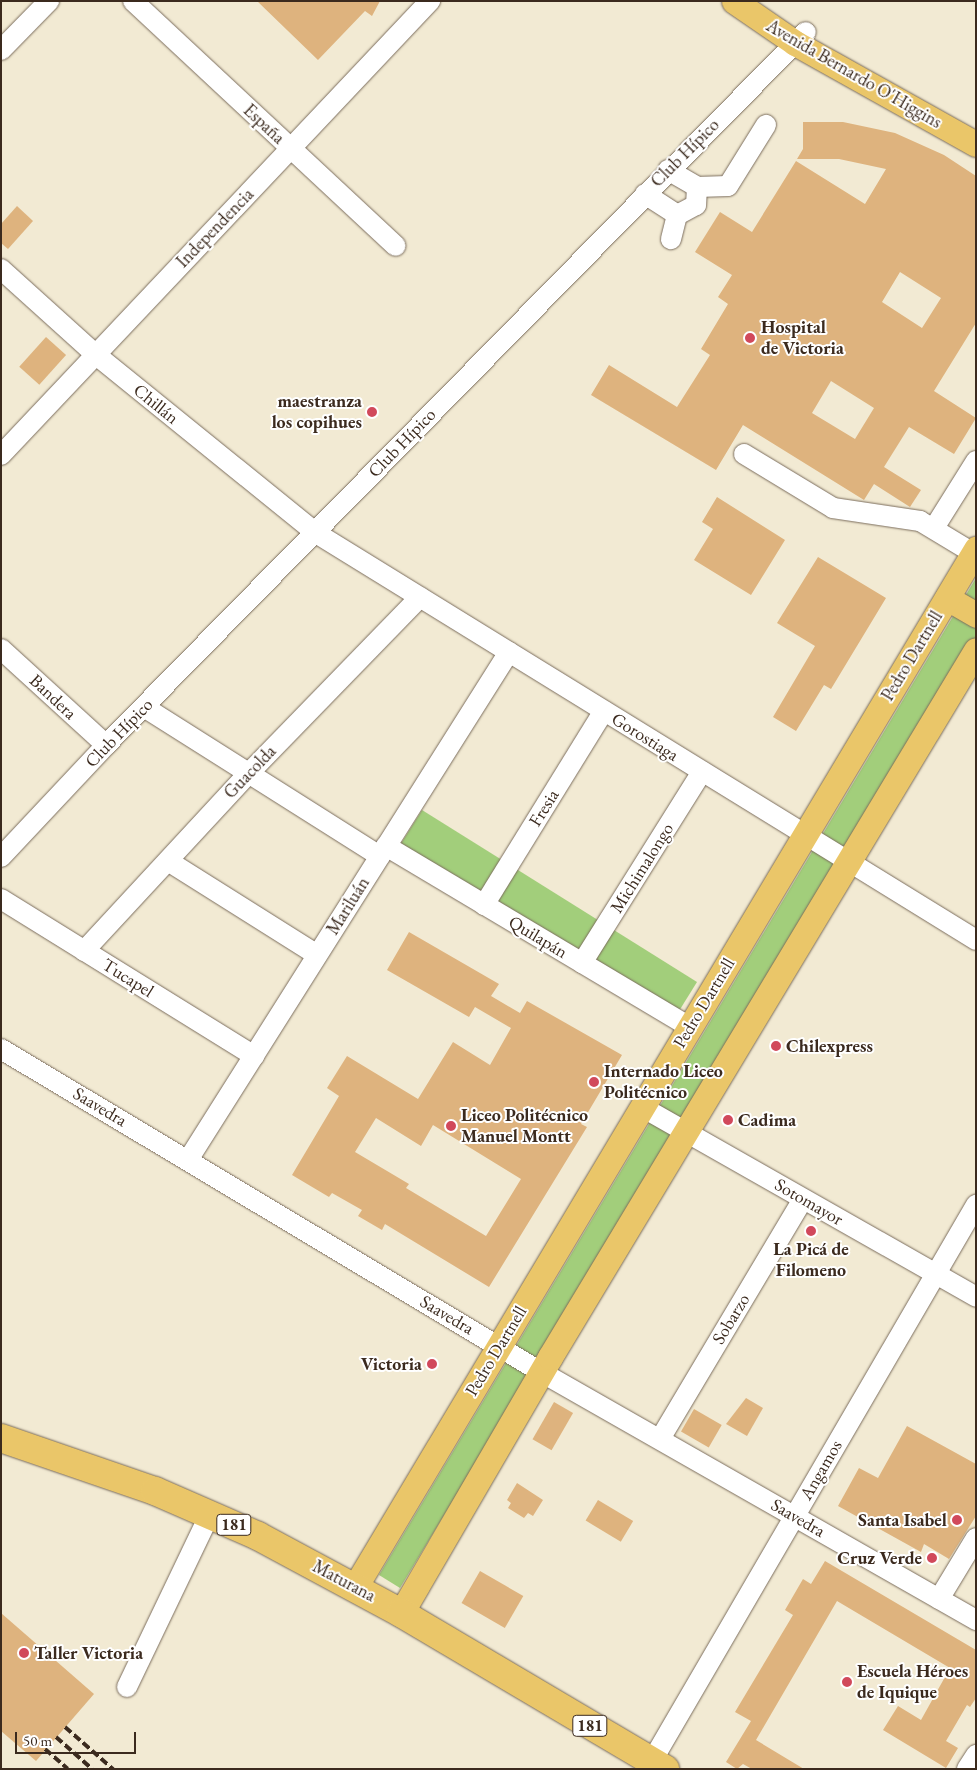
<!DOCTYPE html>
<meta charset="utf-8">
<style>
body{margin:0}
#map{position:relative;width:977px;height:1770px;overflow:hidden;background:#f2ead3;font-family:"EB Garamond",serif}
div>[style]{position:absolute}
.green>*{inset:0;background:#a2ce7b}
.building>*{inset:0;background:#deb37e;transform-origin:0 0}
.roads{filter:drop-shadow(0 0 1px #7b6d5d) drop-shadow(0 0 1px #7b6d5d)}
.minor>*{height:20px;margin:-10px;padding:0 10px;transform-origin:10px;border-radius:10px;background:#fff}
.major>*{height:25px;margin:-12.5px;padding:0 12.5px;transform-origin:12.5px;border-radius:12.5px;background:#eac669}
.highway>*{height:28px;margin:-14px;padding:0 14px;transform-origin:14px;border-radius:14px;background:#eac669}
.rail>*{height:4px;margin-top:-2px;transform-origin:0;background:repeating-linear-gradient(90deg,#3b2a1e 0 8px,transparent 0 12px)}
.dots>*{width:14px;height:14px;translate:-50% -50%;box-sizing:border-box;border:2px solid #fff;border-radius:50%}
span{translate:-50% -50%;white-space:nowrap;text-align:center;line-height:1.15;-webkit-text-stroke:4px #fff;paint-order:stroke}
.shield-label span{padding:1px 4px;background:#fff;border:1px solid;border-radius:4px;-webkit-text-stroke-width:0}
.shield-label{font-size:16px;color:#3b2a1e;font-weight:700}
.street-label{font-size:18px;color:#3b2a1e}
.poi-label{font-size:18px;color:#3b2a1e;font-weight:700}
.left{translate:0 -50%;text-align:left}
.right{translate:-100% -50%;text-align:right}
.frame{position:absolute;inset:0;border:2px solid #3b2a1e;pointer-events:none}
.scale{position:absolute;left:15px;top:1732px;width:121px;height:22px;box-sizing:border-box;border:2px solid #3b2a1e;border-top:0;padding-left:6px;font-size:15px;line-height:18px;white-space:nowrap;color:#3b2a1e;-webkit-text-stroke:4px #fff;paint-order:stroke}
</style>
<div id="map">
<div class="green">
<div style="clip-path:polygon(976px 578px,976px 636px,400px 1588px,379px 1575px)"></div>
<div style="clip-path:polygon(422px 810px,697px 982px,679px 1011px,400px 845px)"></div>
</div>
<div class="building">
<div style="clip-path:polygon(257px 1px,380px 1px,372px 16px,365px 11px,318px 60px)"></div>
<div style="clip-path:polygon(evenodd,803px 122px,843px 122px,895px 133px,944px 155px,976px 176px,976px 323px,934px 391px,976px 418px,954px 454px,909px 427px,884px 467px,921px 490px,910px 507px,874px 484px,864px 500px,743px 425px,716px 470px,591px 395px,609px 365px,677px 407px,710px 355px,701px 349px,728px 304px,718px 297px,732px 275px,695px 252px,720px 212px,752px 232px,796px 161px,865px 204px,886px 169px,839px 159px,797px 159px,803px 149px,803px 122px,900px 272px,941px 298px,922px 328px,882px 302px,900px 272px,803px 122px,831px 381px,874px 408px,855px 439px,812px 413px,831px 381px)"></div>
<div style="clip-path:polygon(17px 206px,33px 221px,8px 249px,1px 243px,1px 224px)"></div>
<div style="left:46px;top:337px;width:27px;height:40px;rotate:42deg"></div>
<div style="clip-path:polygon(717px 497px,785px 540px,751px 595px,694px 560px,713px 529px,702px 522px)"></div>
<div style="clip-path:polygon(818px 557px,886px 598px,831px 689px,824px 685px,796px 731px,773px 717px,815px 646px,777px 623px)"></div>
<div style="clip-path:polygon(evenodd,409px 932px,499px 984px,491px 996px,520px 1013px,527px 1001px,622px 1055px,581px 1124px,587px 1127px,489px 1287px,385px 1224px,382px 1230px,358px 1216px,362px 1210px,332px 1193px,329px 1197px,292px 1175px,339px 1096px,327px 1088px,347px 1056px,418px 1099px,453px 1042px,490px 1065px,511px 1028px,475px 1007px,469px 1017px,387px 970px,409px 932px,376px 1118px,421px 1146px,433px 1125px,521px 1179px,486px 1236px,406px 1188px,409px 1184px,355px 1152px,376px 1118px)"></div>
<div style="clip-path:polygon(746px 1398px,763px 1408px,747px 1436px,726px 1424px)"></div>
<div style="left:554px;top:1402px;width:22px;height:43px;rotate:30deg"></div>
<div style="left:694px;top:1409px;width:32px;height:26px;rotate:30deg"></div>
<div style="clip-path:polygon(907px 1426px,976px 1464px,976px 1516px,949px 1559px,924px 1544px,921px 1552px,838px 1506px,859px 1468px,878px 1478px)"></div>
<div style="clip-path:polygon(517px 1483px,543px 1500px,533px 1516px,528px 1513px,524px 1518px,508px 1508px,511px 1503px,507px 1500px)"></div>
<div style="left:598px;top:1500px;width:41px;height:24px;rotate:31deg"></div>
<div style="clip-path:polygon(825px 1561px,976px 1650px,976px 1698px,970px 1707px,967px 1705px,946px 1741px,958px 1748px,946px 1768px,883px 1730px,898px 1706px,921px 1720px,950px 1668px,837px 1601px,756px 1740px,804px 1769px,752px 1769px,743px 1764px,737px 1769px,726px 1762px,751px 1721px,735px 1712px,793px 1615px,785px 1610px,803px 1579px,811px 1584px)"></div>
<div style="left:480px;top:1571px;width:50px;height:37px;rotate:30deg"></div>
<div style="clip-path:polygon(1px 1613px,94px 1694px,36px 1761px,1px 1731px)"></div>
</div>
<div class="roads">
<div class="minor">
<div style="left:133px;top:1px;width:359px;rotate:43deg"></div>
<div style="left:1px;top:50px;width:69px;rotate:-45.6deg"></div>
<div style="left:668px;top:170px;width:34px;rotate:30deg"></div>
<div style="left:697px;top:187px;width:18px;rotate:93deg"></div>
<div style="left:696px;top:205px;width:21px;rotate:152deg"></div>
<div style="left:697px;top:187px;width:31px;rotate:-2deg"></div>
<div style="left:728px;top:186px;width:72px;rotate:-58.1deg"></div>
<div style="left:645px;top:194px;width:38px;rotate:33deg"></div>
<div style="left:677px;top:215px;width:25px;rotate:104deg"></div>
<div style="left:1px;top:269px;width:127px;rotate:42.1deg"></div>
<div style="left:95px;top:354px;width:284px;rotate:39deg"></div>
<div style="left:316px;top:533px;width:775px;rotate:31.66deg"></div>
<div style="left:744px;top:454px;width:104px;rotate:31.2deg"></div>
<div style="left:833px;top:508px;width:88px;rotate:8.5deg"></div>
<div style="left:920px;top:521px;width:62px;rotate:31.1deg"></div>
<div style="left:1px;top:455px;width:625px;rotate:-46.62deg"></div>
<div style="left:934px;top:528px;width:79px;rotate:-57.9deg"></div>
<div style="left:1px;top:649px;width:142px;rotate:42.4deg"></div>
<div style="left:144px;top:707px;width:279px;rotate:32.3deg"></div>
<div style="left:386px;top:846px;width:354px;rotate:30.8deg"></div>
<div style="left:1px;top:857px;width:154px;rotate:-46.8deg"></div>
<div style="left:106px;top:745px;width:999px;rotate:-45.53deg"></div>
<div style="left:168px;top:861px;width:176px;rotate:32.2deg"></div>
<div style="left:1px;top:899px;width:298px;rotate:31.8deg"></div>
<div style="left:484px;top:905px;width:228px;rotate:-58.3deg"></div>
<div style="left:84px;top:951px;width:240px;rotate:-47.2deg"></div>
<div style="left:247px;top:775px;width:248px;rotate:-45.8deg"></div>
<div style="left:582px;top:963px;width:226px;rotate:-57.9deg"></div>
<div style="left:1px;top:1049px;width:629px;rotate:30.89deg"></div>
<div style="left:541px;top:1372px;width:501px;rotate:29.69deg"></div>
<div style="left:642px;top:1107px;width:384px;rotate:29.6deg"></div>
<div style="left:188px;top:1160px;width:601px;rotate:-57.71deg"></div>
<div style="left:660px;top:1439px;width:279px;rotate:-59.2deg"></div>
<div style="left:939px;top:1599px;width:71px;rotate:-58.8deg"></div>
<div style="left:127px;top:1687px;width:192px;rotate:-64.4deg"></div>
<div style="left:652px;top:1761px;width:644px;rotate:-59.77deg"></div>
<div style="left:967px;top:1769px;width:17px;rotate:-57deg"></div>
</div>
<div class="major">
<div style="left:734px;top:1px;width:74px;rotate:34.5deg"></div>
<div style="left:795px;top:43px;width:207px;rotate:29.2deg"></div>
<div style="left:947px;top:598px;width:34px;rotate:30deg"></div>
<div style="left:355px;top:1587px;width:1210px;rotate:-59.11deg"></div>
<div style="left:401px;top:1613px;width:296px;rotate:-59.8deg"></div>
<div style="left:550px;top:1357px;width:825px;rotate:-58.93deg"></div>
</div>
<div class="highway">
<div style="left:1px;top:1438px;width:163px;rotate:19deg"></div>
<div style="left:155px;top:1491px;width:112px;rotate:23.6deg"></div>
<div style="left:258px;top:1536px;width:162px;rotate:28.3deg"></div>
<div style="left:401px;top:1613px;width:307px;rotate:30.6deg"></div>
</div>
</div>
<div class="rail">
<div style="left:65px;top:1727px;width:64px;rotate:41.2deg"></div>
<div style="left:56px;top:1737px;width:48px;rotate:41.6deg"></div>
<div style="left:45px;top:1749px;width:30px;rotate:41deg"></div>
</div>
<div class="dots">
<div style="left:750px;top:338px;background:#d1495b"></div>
<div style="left:372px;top:412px;background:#d1495b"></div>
<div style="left:776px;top:1046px;background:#d1495b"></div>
<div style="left:594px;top:1082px;background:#d1495b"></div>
<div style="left:728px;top:1120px;background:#d1495b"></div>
<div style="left:451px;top:1126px;background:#d1495b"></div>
<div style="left:811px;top:1231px;background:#d1495b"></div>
<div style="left:432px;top:1364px;background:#d1495b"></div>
<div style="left:957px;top:1520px;background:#d1495b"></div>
<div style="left:932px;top:1558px;background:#d1495b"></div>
<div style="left:24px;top:1653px;background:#d1495b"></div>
<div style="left:847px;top:1682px;background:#d1495b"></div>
</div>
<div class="shield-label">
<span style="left:234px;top:1525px">181</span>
<span style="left:590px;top:1726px">181</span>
</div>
<div class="street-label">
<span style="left:854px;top:74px;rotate:30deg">Avenida Bernardo O'Higgins</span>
<span style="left:264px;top:124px;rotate:43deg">España</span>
<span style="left:685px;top:153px;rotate:-45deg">Club Hípico</span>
<span style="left:215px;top:228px;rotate:-46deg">Independencia</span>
<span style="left:156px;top:404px;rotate:39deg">Chillán</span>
<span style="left:402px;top:443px;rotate:-46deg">Club Hípico</span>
<span style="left:912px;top:656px;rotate:-59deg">Pedro Dartnell</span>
<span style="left:53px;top:697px;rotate:43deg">Bandera</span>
<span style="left:119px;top:733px;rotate:-46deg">Club Hípico</span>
<span style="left:645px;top:737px;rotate:32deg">Gorostiaga</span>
<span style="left:250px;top:772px;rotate:-46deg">Guacolda</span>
<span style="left:544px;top:808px;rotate:-58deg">Fresia</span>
<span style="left:642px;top:868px;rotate:-58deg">Michimalongo</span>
<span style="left:348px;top:906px;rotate:-58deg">Mariluán</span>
<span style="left:538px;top:937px;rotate:31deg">Quilapán</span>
<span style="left:128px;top:978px;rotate:32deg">Tucapel</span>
<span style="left:704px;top:1003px;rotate:-59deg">Pedro Dartnell</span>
<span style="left:100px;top:1107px;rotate:31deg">Saavedra</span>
<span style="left:809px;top:1202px;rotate:30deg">Sotomayor</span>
<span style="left:447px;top:1315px;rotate:31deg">Saavedra</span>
<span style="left:731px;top:1319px;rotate:-59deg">Sobarzo</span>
<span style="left:496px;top:1351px;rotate:-59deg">Pedro Dartnell</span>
<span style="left:821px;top:1470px;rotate:-60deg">Angamos</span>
<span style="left:798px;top:1518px;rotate:30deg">Saavedra</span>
<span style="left:344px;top:1581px;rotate:28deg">Maturana</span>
</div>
<div class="poi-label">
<span class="left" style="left:761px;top:338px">Hospital<br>de Victoria</span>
<span class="right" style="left:362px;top:412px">maestranza<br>los copihues</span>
<span class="left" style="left:786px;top:1046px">Chilexpress</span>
<span class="left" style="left:604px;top:1082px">Internado Liceo<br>Politécnico</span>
<span class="left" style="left:461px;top:1126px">Liceo Politécnico<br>Manuel Montt</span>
<span class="left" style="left:738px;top:1120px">Cadima</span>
<span style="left:811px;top:1260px">La Picá de<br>Filomeno</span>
<span class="right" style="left:422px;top:1364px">Victoria</span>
<span class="right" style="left:947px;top:1520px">Santa Isabel</span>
<span class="right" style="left:922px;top:1558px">Cruz Verde</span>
<span class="left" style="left:34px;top:1653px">Taller Victoria</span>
<span class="left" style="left:857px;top:1682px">Escuela Héroes<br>de Iquique</span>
</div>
<div class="frame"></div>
<div class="scale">50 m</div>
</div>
